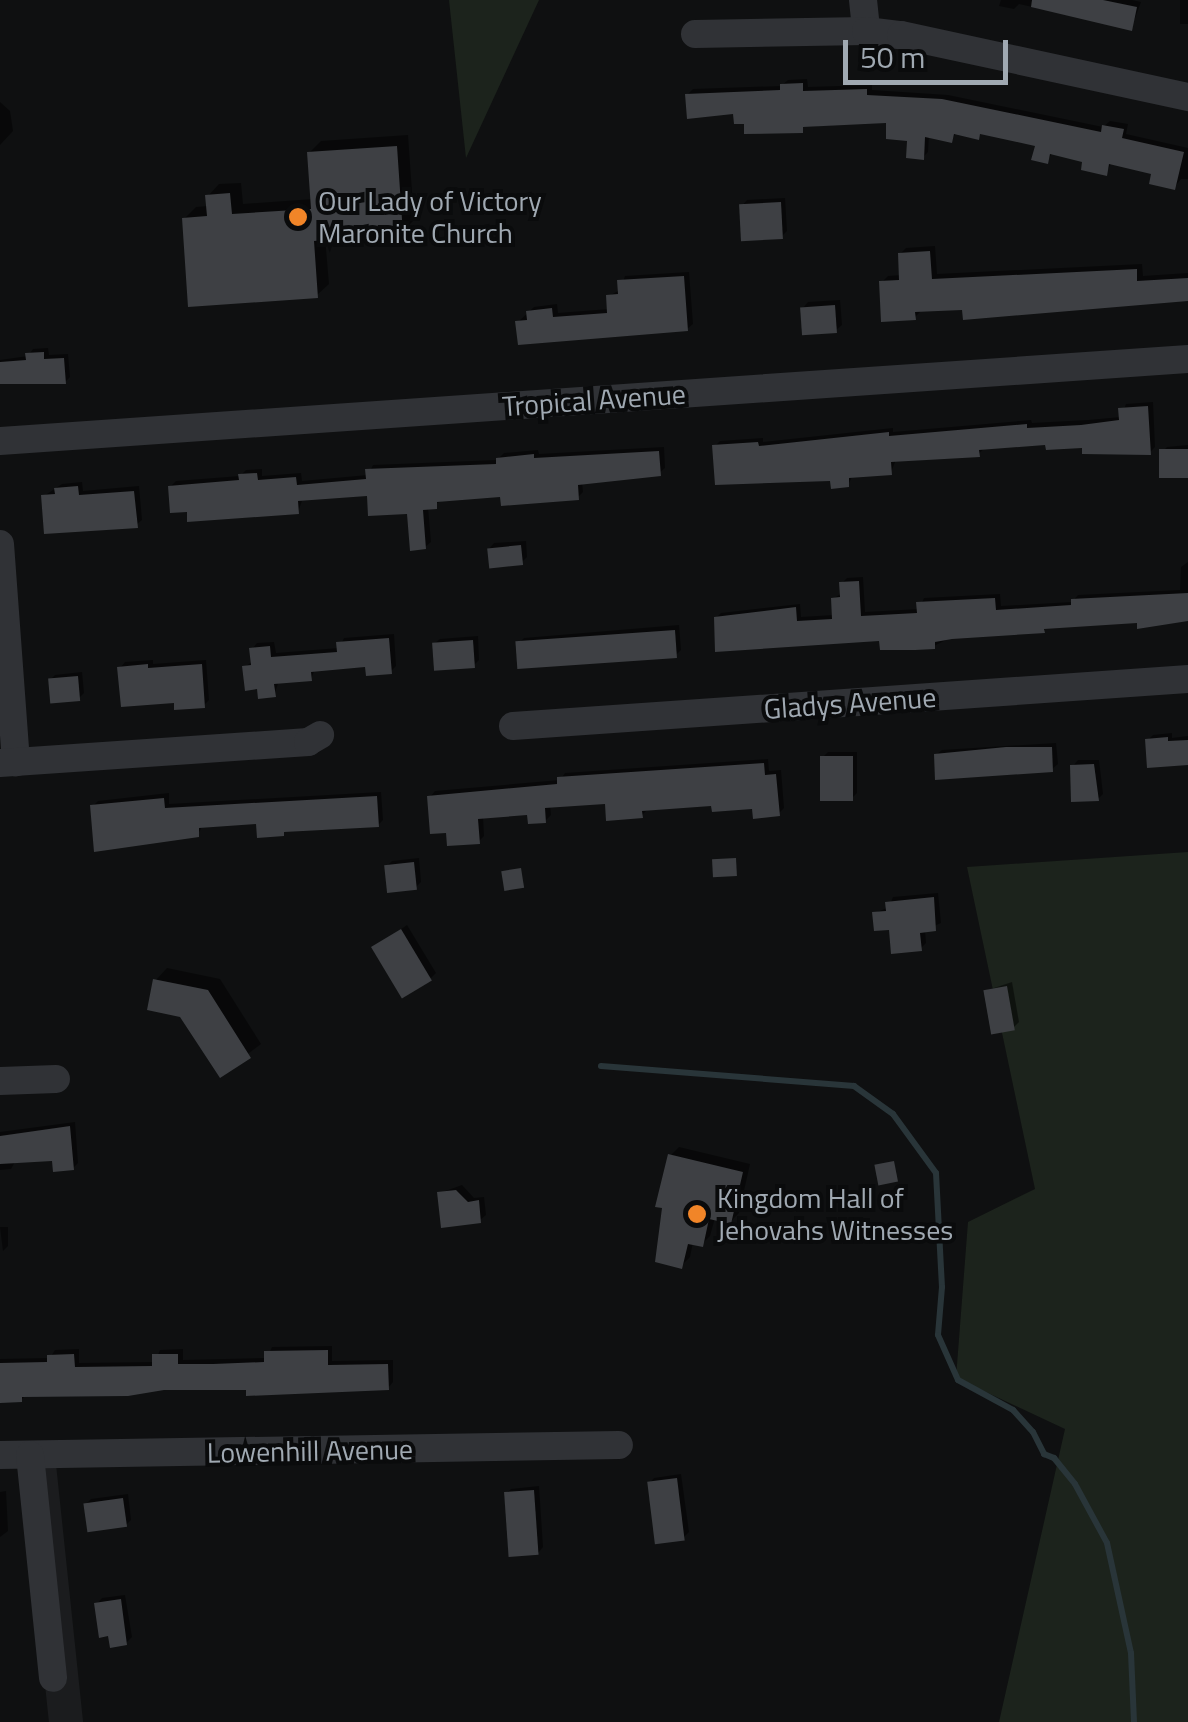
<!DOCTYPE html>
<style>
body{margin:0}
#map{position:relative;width:1188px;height:1722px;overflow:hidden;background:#0f1011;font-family:"Titillium Web",sans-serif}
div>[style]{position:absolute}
.built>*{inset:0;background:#1b1c1e;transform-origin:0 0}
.green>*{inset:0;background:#1c231c}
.shadow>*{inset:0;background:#0007;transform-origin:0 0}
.stream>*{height:6px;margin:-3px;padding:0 3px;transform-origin:3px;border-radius:3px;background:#293539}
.building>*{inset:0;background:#3e4044;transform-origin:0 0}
.minor>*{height:28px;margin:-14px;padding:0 14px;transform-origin:14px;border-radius:14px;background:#303236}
.dots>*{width:28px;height:28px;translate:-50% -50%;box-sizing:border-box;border:5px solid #0a0b0c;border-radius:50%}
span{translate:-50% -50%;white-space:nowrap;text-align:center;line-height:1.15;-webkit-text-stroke:8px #0a0b0c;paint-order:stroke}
.poi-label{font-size:28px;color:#a0a9b2}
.left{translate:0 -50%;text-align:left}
.street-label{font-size:28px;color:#a0a9b2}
.scale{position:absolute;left:843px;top:40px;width:165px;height:45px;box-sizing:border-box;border:5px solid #a0a9b2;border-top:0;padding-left:12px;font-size:30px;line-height:35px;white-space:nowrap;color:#a0a9b2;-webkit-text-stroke:8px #0a0b0c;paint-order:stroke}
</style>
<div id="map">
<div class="built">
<div style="left:56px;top:1464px;width:260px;height:34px;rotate:84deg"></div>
</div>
<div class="green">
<div style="clip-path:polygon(449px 0,539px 0,466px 158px)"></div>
<div style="clip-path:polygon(1188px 852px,1188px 1722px,999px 1722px,1065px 1429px,956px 1378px,968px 1222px,1035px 1189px,967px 867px)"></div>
</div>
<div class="shadow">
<div style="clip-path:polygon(1001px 0,1132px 0,1141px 2px,1131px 29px,1019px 4px,1014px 9px,999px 6px)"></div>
<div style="left:1180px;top:0;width:8px;height:24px"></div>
<div style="clip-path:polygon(807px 79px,808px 87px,872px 85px,872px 90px,948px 95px,1103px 127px,1110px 121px,1128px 124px,1126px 134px,1188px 148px,1188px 179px,1181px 179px,1174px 188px,1154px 172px,1112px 162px,1106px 173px,1085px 160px,1053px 152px,1047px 161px,1038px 144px,982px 132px,978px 137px,957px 132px,951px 140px,929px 135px,928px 152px,923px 157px,889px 121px,746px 131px,746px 121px,736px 111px,687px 95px,693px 89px,781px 86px,788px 80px)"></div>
<div style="clip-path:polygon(0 102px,10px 111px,13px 131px,0 145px)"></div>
<div style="clip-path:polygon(408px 135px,414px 220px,402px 232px,325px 237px,329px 284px,317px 295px,184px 219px,196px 207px,208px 206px,208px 196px,219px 184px,241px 183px,243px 204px,313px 199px,309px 153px,321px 141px)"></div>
<div style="clip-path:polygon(785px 198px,787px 231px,782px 236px,742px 206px,747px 200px)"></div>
<div style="clip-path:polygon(935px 246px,937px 274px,1142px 264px,1143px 276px,1188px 273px,1188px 299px,965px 307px,921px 311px,915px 317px,882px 282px,888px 276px,902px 275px,900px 254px,906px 248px)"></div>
<div style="clip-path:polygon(689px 272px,693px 324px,687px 329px,518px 322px,534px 307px,557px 304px,558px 313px,609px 309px,609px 296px,620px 290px,625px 276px)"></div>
<div style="clip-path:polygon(840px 300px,842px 325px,836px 330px,803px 308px,808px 302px)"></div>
<div style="clip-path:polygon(48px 348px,49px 355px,68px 354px,70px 377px,65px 382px,0 383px,0 360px,28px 356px,33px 349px)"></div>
<div style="clip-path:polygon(1153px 402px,1155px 447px,1150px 452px,1048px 443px,984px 449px,978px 454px,896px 460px,891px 472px,853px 475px,848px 485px,715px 446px,720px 441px,763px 438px,763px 442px,893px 428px,893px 432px,1031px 420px,1032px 423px,1088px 420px,1121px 417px,1126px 404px)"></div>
<div style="clip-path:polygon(1188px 445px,1188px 476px,1162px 452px,1167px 447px)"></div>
<div style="clip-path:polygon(664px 447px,665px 468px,659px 473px,582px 482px,583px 492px,578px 497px,502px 494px,442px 501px,428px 507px,431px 542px,425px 547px,409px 511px,369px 493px,303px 498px,298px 512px,189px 509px,171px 486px,176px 481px,240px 476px,246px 470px,262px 469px,262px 476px,301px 473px,302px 481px,368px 475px,373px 465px,497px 460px,504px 453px,538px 450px,539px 454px)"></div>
<div style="clip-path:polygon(82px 482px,83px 491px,139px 486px,142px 520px,136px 525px,44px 496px,62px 484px)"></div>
<div style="clip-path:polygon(526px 541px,527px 557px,522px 562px,489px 549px,494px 543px)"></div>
<div style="clip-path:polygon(1188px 562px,1188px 620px,1048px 626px,1043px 631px,952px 637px,934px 646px,716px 618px,721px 613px,800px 604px,801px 617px,834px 615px,833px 599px,842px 593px,842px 583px,847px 578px,863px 577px,865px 612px,919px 609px,924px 598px,1000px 594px,1001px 606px,1072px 602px,1078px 595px,1180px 590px,1181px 567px)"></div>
<div style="clip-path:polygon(679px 625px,681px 650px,676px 655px,518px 644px,524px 638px)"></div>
<div style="clip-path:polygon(394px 634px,396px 666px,390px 672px,367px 665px,315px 669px,311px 679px,279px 681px,274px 695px,259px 687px,245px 667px,253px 661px,252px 649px,257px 643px,274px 642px,276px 653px,339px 648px,344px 638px)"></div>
<div style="clip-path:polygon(478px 636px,479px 660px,474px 665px,434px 644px,440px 639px)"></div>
<div style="clip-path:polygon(153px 660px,153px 664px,206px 660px,209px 700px,204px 705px,176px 700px,120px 668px,125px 662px)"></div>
<div style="clip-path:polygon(82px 672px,84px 693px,79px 698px,50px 680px,55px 675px)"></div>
<div style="clip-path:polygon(1172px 733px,1172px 738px,1188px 736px,1188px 764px,1148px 740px,1153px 735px)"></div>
<div style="clip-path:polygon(1056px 743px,1058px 764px,1052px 769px,936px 755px,942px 750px)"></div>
<div style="clip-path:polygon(828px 752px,857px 752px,857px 793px,852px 798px,823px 757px)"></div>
<div style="clip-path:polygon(768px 759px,769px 771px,781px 770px,784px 808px,779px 813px,714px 804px,647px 810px,642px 815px,607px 801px,550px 805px,551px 815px,545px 821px,530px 813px,483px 816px,484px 836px,479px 841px,448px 831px,430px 797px,435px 791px,560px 780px,565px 773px)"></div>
<div style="clip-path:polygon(1078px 760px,1099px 760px,1103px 794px,1098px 799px,1073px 766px)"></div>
<div style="clip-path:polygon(381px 792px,383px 820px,378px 825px,287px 829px,283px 833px,258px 821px,203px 825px,198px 834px,93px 806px,98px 801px,169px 793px,169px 804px)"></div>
<div style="clip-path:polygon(419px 858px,421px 882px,416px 887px,387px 866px,392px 861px)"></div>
<div style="clip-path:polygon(938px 893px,941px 923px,925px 930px,926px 943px,920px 949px,875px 913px,889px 907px,893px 897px)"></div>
<div style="clip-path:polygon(407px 925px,436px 973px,431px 978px,380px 944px)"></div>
<div style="clip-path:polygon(167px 968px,220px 979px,261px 1044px,220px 1075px,156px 980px)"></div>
<div style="clip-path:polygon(1012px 982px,1019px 1022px,1014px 1027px,985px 991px)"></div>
<div style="clip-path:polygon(75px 1122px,78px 1163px,73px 1168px,55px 1158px,16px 1160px,11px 1169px,0 1170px,0 1132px)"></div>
<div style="clip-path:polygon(679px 1147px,750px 1164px,739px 1213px,730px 1222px,715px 1218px,710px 1236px,702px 1244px,693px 1242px,690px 1257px,681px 1266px,670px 1156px)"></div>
<div style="clip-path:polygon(462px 1185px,474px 1198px,484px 1197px,486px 1215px,480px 1220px,440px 1193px)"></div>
<div style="clip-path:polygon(0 1227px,8px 1227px,8px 1246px,3px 1251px)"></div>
<div style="clip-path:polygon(332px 1346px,332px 1361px,393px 1360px,393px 1382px,388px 1388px,164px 1388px,27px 1394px,21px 1400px,0 1400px,0 1359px,50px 1358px,55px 1350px,79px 1349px,79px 1363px,155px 1362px,160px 1350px,183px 1349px,183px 1360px,267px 1358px,272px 1347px)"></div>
<div style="clip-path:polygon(681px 1474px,689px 1532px,683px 1538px,649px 1484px,654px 1478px)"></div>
<div style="clip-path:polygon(539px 1486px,543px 1547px,538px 1553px,506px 1494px,511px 1489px)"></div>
<div style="clip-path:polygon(6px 1491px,8px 1531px,0 1537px,0 1492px)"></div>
<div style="clip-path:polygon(128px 1494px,131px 1520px,126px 1525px,86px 1504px,91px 1499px)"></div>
<div style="clip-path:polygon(125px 1595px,132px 1637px,126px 1643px,97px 1604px,102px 1598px)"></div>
</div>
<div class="stream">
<div style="left:601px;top:1066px;width:254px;rotate:4.5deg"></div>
<div style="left:854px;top:1086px;width:48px;rotate:35.7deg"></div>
<div style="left:893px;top:1114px;width:73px;rotate:53.9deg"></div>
<div style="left:936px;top:1173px;width:114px;rotate:87deg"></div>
<div style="left:942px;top:1287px;width:48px;rotate:94.8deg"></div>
<div style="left:938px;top:1335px;width:49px;rotate:66deg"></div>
<div style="left:958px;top:1380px;width:63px;rotate:28.6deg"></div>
<div style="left:1013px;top:1410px;width:30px;rotate:48deg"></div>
<div style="left:1033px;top:1432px;width:25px;rotate:63deg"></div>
<div style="left:1044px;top:1454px;width:11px;rotate:22deg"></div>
<div style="left:1054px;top:1458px;width:33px;rotate:51deg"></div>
<div style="left:1075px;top:1484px;width:67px;rotate:61.5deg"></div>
<div style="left:1107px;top:1543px;width:113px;rotate:77.7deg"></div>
<div style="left:1131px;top:1653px;width:69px;rotate:87.5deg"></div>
</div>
<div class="building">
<div style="clip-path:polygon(1032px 0,1103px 0,1137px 7px,1132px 31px,1031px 7px)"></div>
<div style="clip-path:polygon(803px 83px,803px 91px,867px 89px,867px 95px,942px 99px,1101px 132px,1102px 125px,1124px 129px,1122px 138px,1184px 152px,1175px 190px,1149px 184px,1151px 174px,1109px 164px,1107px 176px,1081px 170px,1082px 162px,1050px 154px,1048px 164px,1031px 160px,1035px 146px,980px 134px,979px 140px,954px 134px,952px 143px,925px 137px,924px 160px,906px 158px,907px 141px,886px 139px,886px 123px,803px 127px,803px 133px,744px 134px,744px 124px,734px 124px,733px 114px,687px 119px,685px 94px,780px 90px,780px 84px)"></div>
<div style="clip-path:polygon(397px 146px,403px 234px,314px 241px,318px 298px,188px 307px,182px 218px,207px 216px,205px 195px,230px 193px,232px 214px,311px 209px,307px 152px)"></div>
<div style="left:781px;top:202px;width:37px;height:42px;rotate:87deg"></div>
<div style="clip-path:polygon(930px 251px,932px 279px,1137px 269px,1137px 281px,1188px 278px,1188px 301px,963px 320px,962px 310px,915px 312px,916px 320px,881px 322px,879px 281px,899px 280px,898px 253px)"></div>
<div style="clip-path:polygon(684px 276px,688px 331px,518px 345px,515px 321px,527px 320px,526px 311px,552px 308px,553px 317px,607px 313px,606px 295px,618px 294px,617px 280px)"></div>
<div style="left:835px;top:305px;width:28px;height:35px;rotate:86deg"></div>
<div style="clip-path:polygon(44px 352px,44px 359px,64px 358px,66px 384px,0 384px,0 362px,26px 360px,25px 353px)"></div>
<div style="clip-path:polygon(1148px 406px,1151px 455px,1082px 454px,1082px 448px,1046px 450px,1045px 445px,979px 450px,980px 457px,891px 462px,892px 475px,849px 478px,849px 487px,831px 489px,830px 481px,715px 485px,712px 445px,758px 442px,759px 446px,889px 432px,889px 436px,1027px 424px,1027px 428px,1081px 425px,1119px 420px,1118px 408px)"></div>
<div style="left:1188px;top:449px;width:29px;height:29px;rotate:90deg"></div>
<div style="clip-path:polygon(659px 451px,661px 476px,578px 485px,579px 500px,501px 506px,500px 497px,437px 502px,437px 509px,423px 510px,426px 549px,410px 551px,407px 514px,368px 516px,367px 496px,298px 501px,299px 514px,187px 522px,187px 512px,170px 513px,168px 486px,239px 480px,238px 474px,257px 473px,258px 480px,296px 477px,297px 485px,366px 479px,365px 469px,496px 464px,496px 458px,534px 454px,534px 458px)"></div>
<div style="clip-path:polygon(78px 486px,79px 495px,134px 491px,138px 528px,44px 534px,41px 495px,55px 494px,54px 488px)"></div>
<div style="left:521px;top:545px;width:20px;height:34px;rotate:84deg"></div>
<div style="clip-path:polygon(859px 581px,861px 616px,917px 613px,916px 602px,995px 598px,996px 610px,1071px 605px,1071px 599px,1188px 593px,1188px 621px,1137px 629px,1137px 623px,1044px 629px,1045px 633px,952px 639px,935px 642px,935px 649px,915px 650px,880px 650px,879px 641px,715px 652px,714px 617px,796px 607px,797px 621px,832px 619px,831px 598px,840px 597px,839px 582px)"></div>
<div style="left:675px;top:630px;width:28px;height:160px;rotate:86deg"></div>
<div style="clip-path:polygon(389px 638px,392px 674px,366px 676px,365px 667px,311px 672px,312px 681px,274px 684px,276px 697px,258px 699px,257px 689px,245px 691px,242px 666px,251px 665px,249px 648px,270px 646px,271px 657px,337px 652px,336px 642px)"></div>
<div style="left:473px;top:640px;width:28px;height:41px;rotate:86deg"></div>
<div style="clip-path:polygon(148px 664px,148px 668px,202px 664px,205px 708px,174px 710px,174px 703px,121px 707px,117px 667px)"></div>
<div style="left:78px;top:676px;width:25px;height:30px;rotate:85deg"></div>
<div style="clip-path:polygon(1168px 737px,1168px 741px,1188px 740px,1188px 765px,1147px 768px,1145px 739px)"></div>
<div style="clip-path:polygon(1006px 747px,1052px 747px,1053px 772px,935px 780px,934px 754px)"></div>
<div style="left:820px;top:756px;width:33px;height:45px"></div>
<div style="clip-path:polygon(764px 763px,765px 775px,776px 774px,780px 816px,753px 819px,752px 809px,712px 812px,711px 806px,642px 811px,643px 818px,606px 821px,605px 804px,545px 808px,546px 823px,528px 824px,527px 815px,478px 819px,480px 844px,447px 846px,446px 833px,430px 834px,427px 796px,557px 784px,557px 777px)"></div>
<div style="clip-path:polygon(1094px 764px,1099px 801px,1071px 802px,1070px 765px)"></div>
<div style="clip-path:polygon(377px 796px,379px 827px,284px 832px,284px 836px,257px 838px,256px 824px,199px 828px,199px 837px,94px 852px,90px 805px,164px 798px,165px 808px)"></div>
<div style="left:736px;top:858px;width:18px;height:24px;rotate:87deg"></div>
<div style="left:414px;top:862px;width:28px;height:30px;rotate:84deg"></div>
<div style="left:521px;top:868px;width:20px;height:20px;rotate:81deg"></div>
<div style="clip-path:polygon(934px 897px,936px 931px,920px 933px,922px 951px,891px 954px,889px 930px,874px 931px,872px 912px,886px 911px,885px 902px)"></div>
<div style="left:401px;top:929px;width:60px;height:35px;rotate:59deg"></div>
<div style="clip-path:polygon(153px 979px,208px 990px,251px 1058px,220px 1078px,180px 1017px,147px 1010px)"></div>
<div style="left:1007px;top:986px;width:45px;height:24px;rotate:80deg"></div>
<div style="clip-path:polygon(70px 1126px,74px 1170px,53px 1172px,52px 1161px,0 1164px,0 1136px)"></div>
<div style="clip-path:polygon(668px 1154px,743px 1172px,731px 1224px,709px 1219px,703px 1247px,688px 1244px,682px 1269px,655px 1262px,662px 1208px,655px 1207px)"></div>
<div style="left:894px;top:1161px;width:21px;height:20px;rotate:79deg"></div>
<div style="clip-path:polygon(456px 1190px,468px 1202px,479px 1200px,481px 1223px,441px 1228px,437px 1192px)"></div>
<div style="clip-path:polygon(328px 1350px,328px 1365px,388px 1364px,389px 1390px,246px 1396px,246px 1390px,164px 1390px,128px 1396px,22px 1397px,22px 1402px,0 1403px,0 1363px,47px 1362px,47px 1355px,74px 1354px,75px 1367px,152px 1366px,152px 1354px,178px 1354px,178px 1364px,213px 1364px,264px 1362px,264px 1351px)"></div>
<div style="left:677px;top:1478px;width:63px;height:30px;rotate:83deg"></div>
<div style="left:534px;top:1490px;width:65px;height:30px;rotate:86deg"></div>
<div style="left:123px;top:1498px;width:29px;height:40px;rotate:82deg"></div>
<div style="clip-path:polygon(121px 1599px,127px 1645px,110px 1648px,108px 1636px,99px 1638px,94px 1603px)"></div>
</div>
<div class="minor">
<div style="left:863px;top:0;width:31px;rotate:84deg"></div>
<div style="left:695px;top:34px;width:171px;rotate:-1deg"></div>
<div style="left:866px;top:31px;width:35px;rotate:7deg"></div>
<div style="left:901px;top:35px;width:294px;rotate:12.2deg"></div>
<div style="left:0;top:441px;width:1191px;rotate:-3.95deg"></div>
<div style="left:0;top:544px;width:219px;rotate:85.8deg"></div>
<div style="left:513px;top:726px;width:677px;rotate:-3.98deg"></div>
<div style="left:0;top:763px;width:309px;rotate:-3.9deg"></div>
<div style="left:308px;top:742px;width:14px;rotate:-30deg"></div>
<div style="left:0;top:1081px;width:56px;rotate:-2deg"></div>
<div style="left:0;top:1455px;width:619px;rotate:-0.93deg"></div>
<div style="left:30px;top:1455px;width:224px;rotate:84.1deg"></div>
</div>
<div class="dots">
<div style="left:298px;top:217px;background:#f18528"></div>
<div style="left:697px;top:1214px;background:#f18528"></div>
</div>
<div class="poi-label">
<span class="left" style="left:318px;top:217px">Our Lady of Victory<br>Maronite Church</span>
<span class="left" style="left:717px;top:1214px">Kingdom Hall of<br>Jehovahs Witnesses</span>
</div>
<div class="street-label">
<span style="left:594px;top:400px;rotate:-4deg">Tropical Avenue</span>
<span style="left:850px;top:703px;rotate:-4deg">Gladys Avenue</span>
<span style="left:310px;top:1451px;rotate:-1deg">Lowenhill Avenue</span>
</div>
<div class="scale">50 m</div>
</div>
